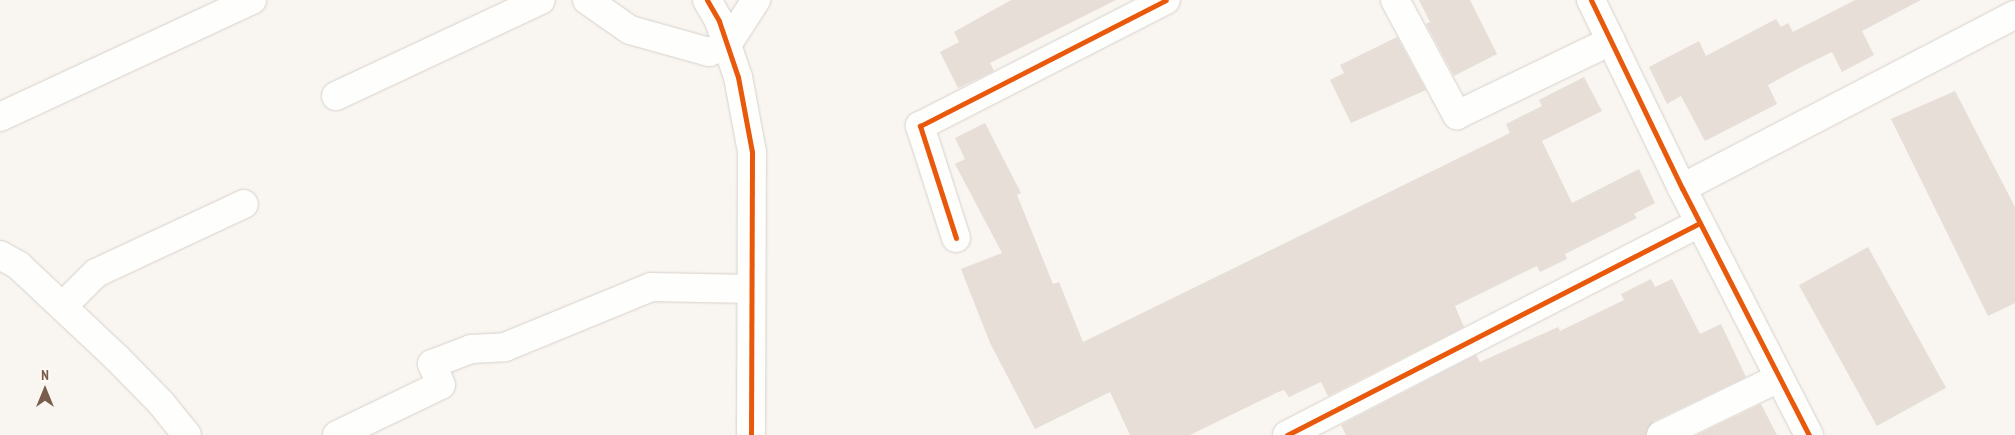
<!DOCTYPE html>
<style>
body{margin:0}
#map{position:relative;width:2015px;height:435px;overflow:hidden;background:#f9f5f0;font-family:"PT Sans Narrow",sans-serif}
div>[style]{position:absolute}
.building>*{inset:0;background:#e6ded7;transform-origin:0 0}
.roads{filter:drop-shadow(0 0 1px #d7d1cb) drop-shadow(0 0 1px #d7d1cb)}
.minor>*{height:28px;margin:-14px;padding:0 14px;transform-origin:14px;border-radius:14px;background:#fefefd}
.cycleway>*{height:5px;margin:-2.5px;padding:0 2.5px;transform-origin:2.5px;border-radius:2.5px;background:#e8590c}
span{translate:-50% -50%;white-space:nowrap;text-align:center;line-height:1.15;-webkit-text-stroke:4.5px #fffaf3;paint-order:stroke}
.north{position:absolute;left:20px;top:365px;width:50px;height:50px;-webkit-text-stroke:4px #fffaf3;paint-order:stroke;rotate:0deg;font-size:14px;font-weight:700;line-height:20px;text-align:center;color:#7a5c4d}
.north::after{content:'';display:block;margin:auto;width:18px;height:22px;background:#7a5c4d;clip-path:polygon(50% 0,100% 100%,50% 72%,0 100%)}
</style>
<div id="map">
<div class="building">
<div style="clip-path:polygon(1011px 0,1116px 0,990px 63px,994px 71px,958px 88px,940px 52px,959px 42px,954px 32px)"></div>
<div style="clip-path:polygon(1419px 0,1470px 0,1497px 54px,1454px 76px,1426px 24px,1430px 22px)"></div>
<div style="clip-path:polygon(1855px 0,1921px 0,1862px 31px,1874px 55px,1842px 72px,1832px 52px,1801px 67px,1768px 85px,1777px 104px,1705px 141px,1681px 96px,1667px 104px,1649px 67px,1699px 41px,1706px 56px,1776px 19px,1781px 27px,1788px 23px,1793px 32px)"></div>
<div style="clip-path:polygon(1397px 37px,1426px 90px,1351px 123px,1330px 80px,1344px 73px,1340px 65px)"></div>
<div style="clip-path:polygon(1584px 77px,1602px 111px,1542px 141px,1572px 203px,1639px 169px,1655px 203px,1634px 214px,1637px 218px,1565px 254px,1567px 259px,1540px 272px,1537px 266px,1455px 306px,1464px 327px,1328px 396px,1321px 382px,1289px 397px,1284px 390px,1278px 392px,1190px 435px,1130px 435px,1110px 392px,1035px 429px,990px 343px,961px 269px,1002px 253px,955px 164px,965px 159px,955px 138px,985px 123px,1021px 193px,1017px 195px,1053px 284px,1059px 282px,1083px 342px,1510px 133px,1506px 124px,1542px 106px,1539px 100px)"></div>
<div style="clip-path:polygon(1955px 91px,2015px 207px,2015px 303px,1988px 316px,1891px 119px)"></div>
<div style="left:1868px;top:247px;width:161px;height:79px;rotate:61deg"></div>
<div style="clip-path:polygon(1651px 279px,1655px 287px,1672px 279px,1700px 334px,1721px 324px,1746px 377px,1654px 421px,1646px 435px,1346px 435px,1341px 425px,1476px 355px,1480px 362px,1558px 327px,1560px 331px,1624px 300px,1621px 294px)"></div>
<div style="clip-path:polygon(1761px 404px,1777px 435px,1697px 435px)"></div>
</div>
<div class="roads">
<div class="minor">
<div style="left:587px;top:0;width:52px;rotate:34.9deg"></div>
<div style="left:630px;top:30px;width:82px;rotate:15.6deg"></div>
<div style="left:709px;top:52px;width:19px;rotate:-21deg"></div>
<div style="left:727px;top:45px;width:54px;rotate:-57.2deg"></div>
<div style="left:707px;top:0;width:24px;rotate:60deg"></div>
<div style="left:719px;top:21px;width:59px;rotate:71.3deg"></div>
<div style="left:738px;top:77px;width:76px;rotate:79.4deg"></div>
<div style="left:752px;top:152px;width:283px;rotate:90.2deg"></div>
<div style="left:1395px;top:0;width:131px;rotate:61.7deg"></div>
<div style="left:1457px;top:115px;width:171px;rotate:-25.7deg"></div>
<div style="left:1591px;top:0;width:209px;rotate:64.2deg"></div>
<div style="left:1682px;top:188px;width:278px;rotate:62.8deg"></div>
<div style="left:336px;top:96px;width:226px;rotate:-25.1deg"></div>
<div style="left:0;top:117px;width:278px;rotate:-24.9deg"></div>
<div style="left:1682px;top:188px;width:375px;rotate:-27.5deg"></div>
<div style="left:956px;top:238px;width:118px;rotate:-107.8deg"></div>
<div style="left:920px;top:126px;width:276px;rotate:-27.1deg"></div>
<div style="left:0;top:255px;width:21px;rotate:29deg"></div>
<div style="left:18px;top:265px;width:136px;rotate:43.2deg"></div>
<div style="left:117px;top:358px;width:63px;rotate:45.6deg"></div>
<div style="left:161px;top:403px;width:41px;rotate:50.9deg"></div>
<div style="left:63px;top:306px;width:47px;rotate:-45deg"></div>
<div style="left:96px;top:273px;width:163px;rotate:-25deg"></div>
<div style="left:337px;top:435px;width:115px;rotate:-25.7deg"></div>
<div style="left:441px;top:385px;width:23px;rotate:-113deg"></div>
<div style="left:432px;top:364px;width:42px;rotate:-21deg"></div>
<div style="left:471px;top:349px;width:34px;rotate:-3deg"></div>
<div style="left:505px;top:347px;width:158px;rotate:-22.3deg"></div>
<div style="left:651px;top:287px;width:100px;rotate:1.1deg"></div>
<div style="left:1287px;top:435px;width:464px;rotate:-27.2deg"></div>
<div style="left:1661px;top:435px;width:131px;rotate:-25.8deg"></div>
</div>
</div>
<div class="cycleway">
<div style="left:707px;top:0;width:24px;rotate:60deg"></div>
<div style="left:719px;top:21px;width:59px;rotate:71.3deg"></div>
<div style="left:738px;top:77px;width:76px;rotate:79.4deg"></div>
<div style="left:752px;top:152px;width:283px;rotate:90.2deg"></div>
<div style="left:1591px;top:0;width:209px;rotate:64.2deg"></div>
<div style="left:1682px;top:188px;width:278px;rotate:62.8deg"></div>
<div style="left:956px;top:238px;width:118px;rotate:-107.8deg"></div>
<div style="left:920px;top:126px;width:276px;rotate:-27.1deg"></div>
<div style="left:1287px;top:435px;width:464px;rotate:-27.2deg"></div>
</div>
<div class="north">N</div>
</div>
